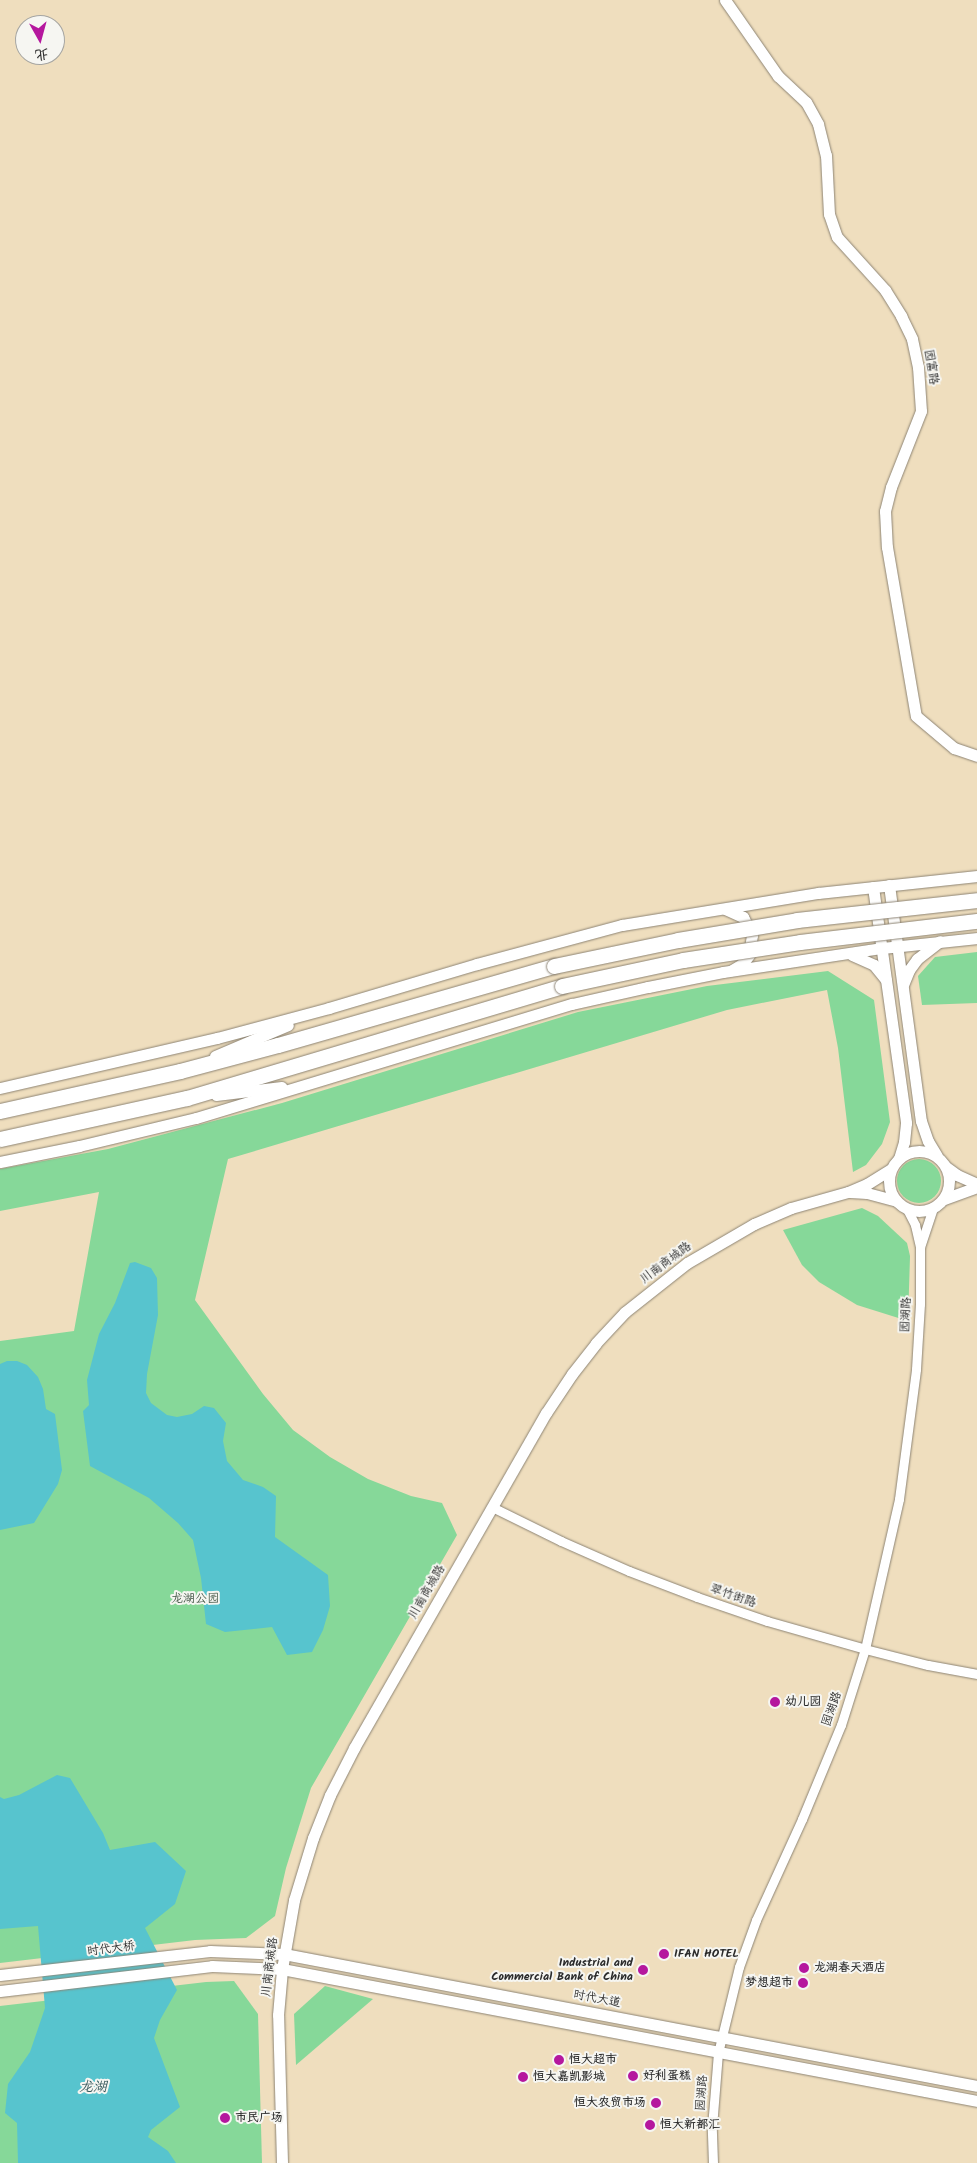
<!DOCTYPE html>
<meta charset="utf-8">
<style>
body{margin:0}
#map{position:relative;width:977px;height:2163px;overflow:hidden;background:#efdebe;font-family:Kalam,"LXGW WenKai TC",sans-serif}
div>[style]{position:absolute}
.green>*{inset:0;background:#86d899}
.round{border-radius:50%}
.water>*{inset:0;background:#57c4ce}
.roads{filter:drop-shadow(0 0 1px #8d8474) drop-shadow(0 0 1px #8d8474)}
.street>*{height:9px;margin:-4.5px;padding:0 4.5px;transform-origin:4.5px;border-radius:4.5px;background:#fff}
.secondary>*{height:11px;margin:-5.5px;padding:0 5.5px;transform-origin:5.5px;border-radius:5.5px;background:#fff}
.secondary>.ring{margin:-5.5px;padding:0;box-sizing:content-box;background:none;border:11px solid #fff;border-radius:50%}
.highway>*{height:15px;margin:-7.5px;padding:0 7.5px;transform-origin:7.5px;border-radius:7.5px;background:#fff}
.bridges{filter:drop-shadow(0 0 1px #8d8474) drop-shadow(0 0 1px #8d8474)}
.highway-bridge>*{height:15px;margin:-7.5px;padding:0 7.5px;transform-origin:7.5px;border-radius:7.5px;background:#fff}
.dots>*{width:14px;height:14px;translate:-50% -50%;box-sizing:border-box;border:2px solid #f6f6f2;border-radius:50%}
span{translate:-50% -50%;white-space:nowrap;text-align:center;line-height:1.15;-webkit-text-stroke:4px #f6f6f2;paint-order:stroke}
.street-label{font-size:12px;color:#2b2b2b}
.park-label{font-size:12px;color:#425646}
.poi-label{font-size:12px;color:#2b2b2b;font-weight:700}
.left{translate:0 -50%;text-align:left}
.right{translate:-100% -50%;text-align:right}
.water-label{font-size:14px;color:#38595c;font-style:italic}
.north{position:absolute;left:15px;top:15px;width:50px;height:50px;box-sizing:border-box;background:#f6f6f2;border:1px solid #a5a5a2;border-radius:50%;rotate:173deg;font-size:14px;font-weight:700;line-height:20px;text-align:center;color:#2b2b2b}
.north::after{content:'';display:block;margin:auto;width:18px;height:22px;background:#b5179e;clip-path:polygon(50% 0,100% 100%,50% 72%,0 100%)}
</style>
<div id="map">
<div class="green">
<div style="clip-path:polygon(977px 952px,977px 1003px,922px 1005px,918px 976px,935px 957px)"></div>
<div style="clip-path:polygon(828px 971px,874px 1000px,890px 1122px,882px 1144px,866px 1165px,853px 1172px,838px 1048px,827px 990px,727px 1010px,228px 1159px,195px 1300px,263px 1394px,293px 1430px,330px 1457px,368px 1479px,411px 1496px,442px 1503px,457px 1535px,311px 1788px,286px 1868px,275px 1916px,246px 1938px,195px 1940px,0 1963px,0 1341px,74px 1331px,99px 1192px,0 1211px,0 1169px,108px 1149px,282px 1103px,578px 1012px,707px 986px)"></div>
<div class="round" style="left:897px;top:1159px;width:44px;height:44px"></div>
<div style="clip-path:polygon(862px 1208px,878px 1216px,907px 1243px,910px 1256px,908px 1321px,857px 1305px,819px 1282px,802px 1265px,783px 1230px)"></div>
<div style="clip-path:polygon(234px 1981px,258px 2014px,262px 2163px,0 2163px,0 2006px,206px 1982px)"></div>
<div style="clip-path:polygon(325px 1986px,373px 1999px,296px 2065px,294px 2014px)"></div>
</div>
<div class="water">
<div style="clip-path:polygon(135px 1262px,151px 1268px,157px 1278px,158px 1315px,147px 1374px,146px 1393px,151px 1403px,167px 1415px,177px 1417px,192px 1414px,204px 1406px,214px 1408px,226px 1423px,223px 1441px,227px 1461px,243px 1480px,263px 1487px,276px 1496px,275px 1537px,328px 1575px,330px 1606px,323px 1630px,312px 1652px,287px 1655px,272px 1627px,225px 1632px,206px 1624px,201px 1578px,193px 1540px,178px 1523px,149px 1498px,90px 1466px,83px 1411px,89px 1405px,87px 1380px,99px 1334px,115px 1303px,130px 1263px)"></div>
<div style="clip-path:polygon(7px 1361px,17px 1361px,27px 1365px,38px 1377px,43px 1389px,46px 1409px,55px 1414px,62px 1470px,58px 1484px,34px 1523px,0 1530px,0 1364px)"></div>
<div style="clip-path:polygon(57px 1775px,70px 1778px,103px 1833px,110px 1850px,155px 1842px,186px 1871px,175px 1904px,145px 1928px,177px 1990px,160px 2020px,154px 2038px,180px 2107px,151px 2130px,148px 2137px,168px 2151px,176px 2163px,18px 2163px,17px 2123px,5px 2113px,8px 2084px,30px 2052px,45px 2008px,38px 1926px,0 1929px,0 1797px,4px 1799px,19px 1795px)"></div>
</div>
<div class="roads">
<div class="street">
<div style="left:907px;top:1209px;width:18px;rotate:63deg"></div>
<div style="left:915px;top:1225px;width:23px;rotate:77deg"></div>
<div style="left:920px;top:1247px;width:41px;rotate:-71.6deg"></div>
<div style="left:492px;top:1507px;width:77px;rotate:26.2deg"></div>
<div style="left:561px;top:1541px;width:74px;rotate:23.8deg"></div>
<div style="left:629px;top:1571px;width:73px;rotate:20.9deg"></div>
<div style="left:697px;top:1597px;width:74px;rotate:18.9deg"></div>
<div style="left:767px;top:1621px;width:102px;rotate:15.9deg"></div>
<div style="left:865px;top:1649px;width:65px;rotate:14.3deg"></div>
<div style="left:928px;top:1665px;width:50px;rotate:10.4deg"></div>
<div style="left:713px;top:2163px;width:36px;rotate:-92deg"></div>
<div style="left:712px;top:2127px;width:74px;rotate:-85.4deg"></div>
<div style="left:718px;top:2053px;width:89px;rotate:-76.3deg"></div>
<div style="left:739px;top:1967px;width:50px;rotate:-70.1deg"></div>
<div style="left:756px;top:1920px;width:111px;rotate:-65.5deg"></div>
<div style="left:802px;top:1819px;width:102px;rotate:-67.5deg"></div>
<div style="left:841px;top:1725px;width:80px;rotate:-72.5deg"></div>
<div style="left:865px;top:1649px;width:154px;rotate:-77.2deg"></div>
<div style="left:899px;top:1499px;width:131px;rotate:-82.5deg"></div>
<div style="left:916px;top:1369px;width:65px;rotate:-86.5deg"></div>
<div style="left:920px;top:1304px;width:57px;rotate:-90deg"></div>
</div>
<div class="secondary">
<div style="left:725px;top:0;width:93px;rotate:55.1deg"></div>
<div style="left:778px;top:76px;width:38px;rotate:43deg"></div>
<div style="left:806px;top:102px;width:25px;rotate:61deg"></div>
<div style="left:818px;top:124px;width:32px;rotate:76deg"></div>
<div style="left:826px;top:155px;width:59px;rotate:87.1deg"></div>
<div style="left:829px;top:214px;width:24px;rotate:71deg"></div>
<div style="left:837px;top:237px;width:72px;rotate:47.8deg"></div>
<div style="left:885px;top:290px;width:31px;rotate:58deg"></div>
<div style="left:901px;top:316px;width:25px;rotate:64deg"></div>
<div style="left:912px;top:339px;width:29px;rotate:78deg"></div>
<div style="left:918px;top:367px;width:44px;rotate:86.1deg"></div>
<div style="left:921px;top:411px;width:82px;rotate:111.5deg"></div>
<div style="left:891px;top:487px;width:25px;rotate:104deg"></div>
<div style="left:885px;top:511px;width:36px;rotate:87deg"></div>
<div style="left:887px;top:547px;width:171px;rotate:80.3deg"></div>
<div style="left:916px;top:716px;width:50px;rotate:40.1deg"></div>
<div style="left:954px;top:748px;width:24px;rotate:19deg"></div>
<div style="left:889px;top:885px;width:238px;rotate:82.3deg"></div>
<div style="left:921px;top:1121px;width:21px;rotate:71deg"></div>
<div style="left:928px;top:1141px;width:17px;rotate:59deg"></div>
<div style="left:873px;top:887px;width:238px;rotate:82deg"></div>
<div style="left:906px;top:1123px;width:19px;rotate:96deg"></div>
<div style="left:904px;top:1142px;width:17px;rotate:107deg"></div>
<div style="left:725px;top:909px;width:20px;rotate:24deg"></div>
<div style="left:743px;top:917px;width:20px;rotate:63deg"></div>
<div style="left:752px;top:935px;width:20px;rotate:99deg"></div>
<div style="left:749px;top:955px;width:11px;rotate:128deg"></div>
<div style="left:742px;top:964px;width:12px;rotate:149deg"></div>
<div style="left:852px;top:955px;width:24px;rotate:24deg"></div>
<div style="left:874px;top:965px;width:19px;rotate:51deg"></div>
<div style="left:903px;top:985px;width:16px;rotate:-68deg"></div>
<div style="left:909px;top:970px;width:14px;rotate:-54deg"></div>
<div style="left:917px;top:959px;width:29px;rotate:-38deg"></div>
<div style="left:215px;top:1056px;width:79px;rotate:-23deg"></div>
<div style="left:0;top:1088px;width:223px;rotate:-13deg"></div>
<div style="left:217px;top:1038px;width:116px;rotate:-15deg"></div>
<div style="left:329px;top:1008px;width:154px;rotate:-16.6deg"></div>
<div style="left:477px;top:964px;width:150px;rotate:-15.1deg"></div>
<div style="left:622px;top:925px;width:199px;rotate:-9.3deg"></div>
<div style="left:818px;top:893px;width:160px;rotate:-6.1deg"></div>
<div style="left:216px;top:1095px;width:66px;rotate:-6.9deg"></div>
<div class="ring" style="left:889px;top:1151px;width:49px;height:49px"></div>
<div style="left:0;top:1162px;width:81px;rotate:-11.4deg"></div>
<div style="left:79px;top:1146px;width:120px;rotate:-13.5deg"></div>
<div style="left:196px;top:1118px;width:393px;rotate:-16.9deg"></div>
<div style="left:572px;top:1004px;width:78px;rotate:-12.6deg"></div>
<div style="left:648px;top:987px;width:76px;rotate:-11.3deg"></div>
<div style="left:723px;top:972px;width:161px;rotate:-8.6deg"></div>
<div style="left:882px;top:948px;width:96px;rotate:-6deg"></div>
<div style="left:946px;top:1167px;width:14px;rotate:36deg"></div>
<div style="left:957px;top:1175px;width:22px;rotate:24deg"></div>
<div style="left:850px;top:1192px;width:17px;rotate:3deg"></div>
<div style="left:867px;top:1193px;width:30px;rotate:15deg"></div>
<div style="left:944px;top:1199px;width:35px;rotate:-20deg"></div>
<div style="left:0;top:1975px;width:211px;rotate:-6.5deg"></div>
<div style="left:210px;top:1951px;width:74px;rotate:2.3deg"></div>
<div style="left:284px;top:1954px;width:705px;rotate:10.78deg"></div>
<div style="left:0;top:1991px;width:213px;rotate:-6.7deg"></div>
<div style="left:212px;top:1966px;width:70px;rotate:2.5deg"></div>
<div style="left:282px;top:1969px;width:707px;rotate:10.75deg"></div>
<div style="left:282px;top:2163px;width:148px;rotate:-91.5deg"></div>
<div style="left:278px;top:2015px;width:46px;rotate:-85deg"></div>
<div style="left:282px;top:1969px;width:70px;rotate:-80.1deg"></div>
<div style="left:294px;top:1900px;width:65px;rotate:-73deg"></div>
<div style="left:313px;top:1838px;width:46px;rotate:-68.4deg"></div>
<div style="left:330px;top:1795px;width:53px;rotate:-62.9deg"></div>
<div style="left:354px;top:1748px;width:386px;rotate:-60.2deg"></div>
<div style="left:546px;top:1413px;width:47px;rotate:-56.3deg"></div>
<div style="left:572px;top:1374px;width:39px;rotate:-52deg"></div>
<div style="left:596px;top:1343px;width:42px;rotate:-46.9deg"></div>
<div style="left:625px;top:1312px;width:79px;rotate:-38.3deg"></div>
<div style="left:687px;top:1263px;width:78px;rotate:-30.2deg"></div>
<div style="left:754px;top:1224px;width:40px;rotate:-23.4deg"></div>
<div style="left:791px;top:1208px;width:59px;rotate:-15.7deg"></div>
<div style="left:848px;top:1192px;width:21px;rotate:-23deg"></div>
<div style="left:867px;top:1184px;width:28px;rotate:-32deg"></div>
</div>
<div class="highway">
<div style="left:0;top:1111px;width:184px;rotate:-12.5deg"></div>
<div style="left:180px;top:1071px;width:101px;rotate:-14.9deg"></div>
<div style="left:278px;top:1045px;width:287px;rotate:-16deg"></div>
<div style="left:0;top:1139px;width:191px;rotate:-12.4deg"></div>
<div style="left:187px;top:1098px;width:391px;rotate:-16.6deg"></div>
</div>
</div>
<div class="bridges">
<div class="highway-bridge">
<div style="left:554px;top:966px;width:127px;rotate:-11.8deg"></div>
<div style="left:678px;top:940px;width:121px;rotate:-9.5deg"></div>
<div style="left:797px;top:920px;width:181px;rotate:-6.3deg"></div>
<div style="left:562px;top:986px;width:124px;rotate:-12.1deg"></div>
<div style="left:683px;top:960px;width:118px;rotate:-8.7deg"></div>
<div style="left:800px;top:942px;width:178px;rotate:-6.8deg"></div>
</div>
</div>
<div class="dots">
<div style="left:775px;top:1702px;background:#b5179e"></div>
<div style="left:664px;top:1954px;background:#b5179e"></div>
<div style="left:804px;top:1968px;background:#b5179e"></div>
<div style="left:643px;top:1970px;background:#b5179e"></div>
<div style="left:803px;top:1983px;background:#b5179e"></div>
<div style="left:559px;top:2060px;background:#b5179e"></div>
<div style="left:633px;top:2076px;background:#b5179e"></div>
<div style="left:523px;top:2077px;background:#b5179e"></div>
<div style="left:656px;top:2103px;background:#b5179e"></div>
<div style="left:225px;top:2118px;background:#b5179e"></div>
<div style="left:650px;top:2125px;background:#b5179e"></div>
</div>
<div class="street-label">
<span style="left:931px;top:367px;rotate:81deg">园富路</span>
<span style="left:666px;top:1263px;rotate:-37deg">川南商城路</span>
<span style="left:906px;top:1315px;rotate:-87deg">园湖路</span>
<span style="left:427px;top:1592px;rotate:-60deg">川南商城路</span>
<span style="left:733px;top:1596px;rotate:19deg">翠竹街路</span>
<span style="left:832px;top:1709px;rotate:-71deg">园湖路</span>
<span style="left:111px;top:1949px;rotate:-7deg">时代大桥</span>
<span style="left:270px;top:1967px;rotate:-83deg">川南商城路</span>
<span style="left:597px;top:1999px;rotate:11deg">时代大道</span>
<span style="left:702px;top:2093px;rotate:-86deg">园湖路</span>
</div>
<div class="park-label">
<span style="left:195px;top:1599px">龙湖公园</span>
</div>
<div class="poi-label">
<span class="left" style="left:785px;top:1702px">幼儿园</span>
<span class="left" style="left:674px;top:1954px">IFAN HOTEL</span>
<span class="right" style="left:633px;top:1970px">Industrial and<br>Commercial Bank of China</span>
<span class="left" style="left:814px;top:1968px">龙湖春天酒店</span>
<span class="right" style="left:793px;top:1983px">梦想超市</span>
<span class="left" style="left:569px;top:2060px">恒大超市</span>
<span class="left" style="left:643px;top:2076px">好利蛋糕</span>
<span class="left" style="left:533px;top:2077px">恒大嘉凯影城</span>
<span class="right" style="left:646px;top:2103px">恒大农贸市场</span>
<span class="left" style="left:235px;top:2118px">市民广场</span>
<span class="left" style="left:660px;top:2125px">恒大新都汇</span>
</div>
<div class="water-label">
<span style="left:93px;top:2087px">龙湖</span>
</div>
<div class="north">北</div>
</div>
